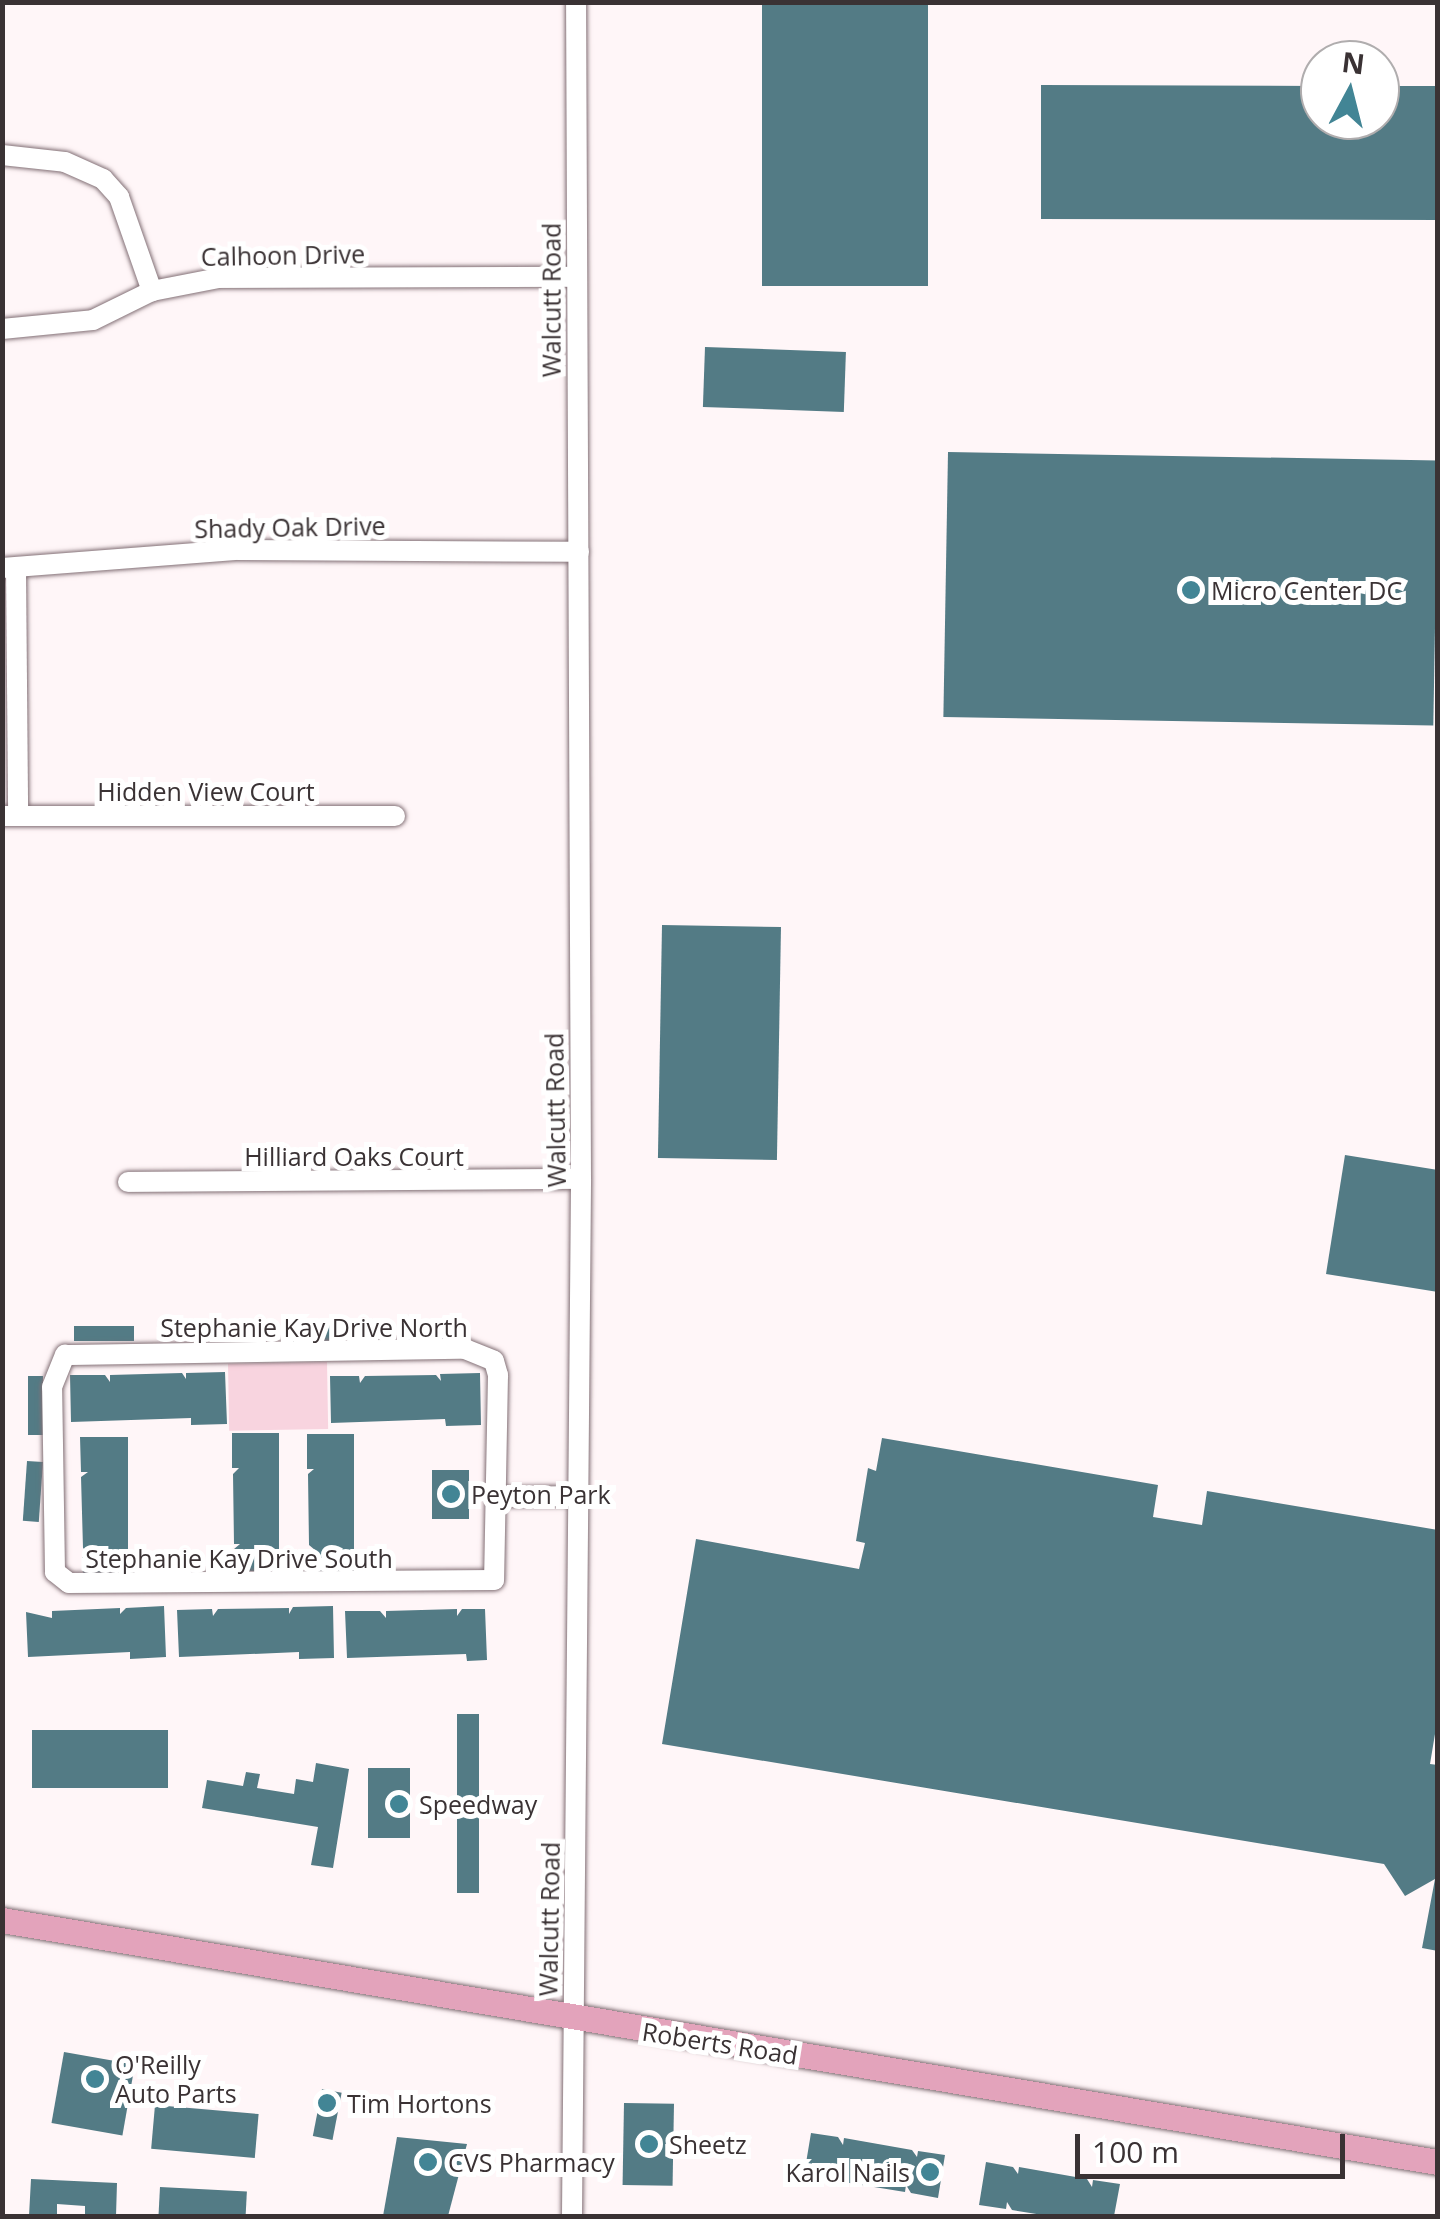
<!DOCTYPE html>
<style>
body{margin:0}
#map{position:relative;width:1440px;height:2219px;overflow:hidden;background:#fff6f8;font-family:"Open Sans",sans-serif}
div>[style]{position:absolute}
.green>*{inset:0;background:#f8d4df;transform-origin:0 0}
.building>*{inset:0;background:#537b85;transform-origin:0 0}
.roads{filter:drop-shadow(0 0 2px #837076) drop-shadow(0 0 2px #837076)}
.minor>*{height:20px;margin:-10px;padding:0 10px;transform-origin:10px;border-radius:10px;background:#fff}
.major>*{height:25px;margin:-12.5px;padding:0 12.5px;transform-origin:12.5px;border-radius:12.5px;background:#e3a3bb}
.dots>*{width:28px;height:28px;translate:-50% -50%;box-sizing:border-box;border:5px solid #fff;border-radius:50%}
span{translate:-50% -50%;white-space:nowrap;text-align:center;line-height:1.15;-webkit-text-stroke:10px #fff;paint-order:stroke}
.street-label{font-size:25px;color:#3a3234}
.poi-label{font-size:25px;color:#3a3234}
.left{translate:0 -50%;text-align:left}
.right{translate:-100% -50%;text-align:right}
.frame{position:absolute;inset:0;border:5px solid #3a3234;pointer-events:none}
.north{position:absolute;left:1300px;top:40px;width:100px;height:100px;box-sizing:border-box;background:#fff;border:2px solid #b0adae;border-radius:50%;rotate:7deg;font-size:28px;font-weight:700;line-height:40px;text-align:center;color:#3a3234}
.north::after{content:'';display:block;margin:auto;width:35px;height:45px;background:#428595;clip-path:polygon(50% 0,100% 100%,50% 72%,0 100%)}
.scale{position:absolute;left:1075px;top:2134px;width:270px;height:45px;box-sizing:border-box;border:5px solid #3a3234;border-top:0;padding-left:12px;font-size:30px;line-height:35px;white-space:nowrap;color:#3a3234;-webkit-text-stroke:8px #fff;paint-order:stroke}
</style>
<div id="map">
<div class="green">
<div style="left:327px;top:1362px;width:67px;height:99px;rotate:89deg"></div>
</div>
<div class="building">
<div style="left:762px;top:2px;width:166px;height:284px"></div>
<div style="clip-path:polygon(1041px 85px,1320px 86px,1320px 120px,1380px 120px,1380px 86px,1438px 86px,1438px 220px,1041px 219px)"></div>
<div style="left:705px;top:347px;width:141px;height:60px;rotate:2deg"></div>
<div style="left:948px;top:452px;width:490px;height:265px;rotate:1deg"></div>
<div style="left:662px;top:925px;width:119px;height:233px;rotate:1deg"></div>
<div style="clip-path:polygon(1345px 1155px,1438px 1170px,1438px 1292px,1326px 1274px)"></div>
<div style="left:467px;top:1323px;width:16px;height:60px;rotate:90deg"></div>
<div style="left:345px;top:1324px;width:16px;height:60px;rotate:86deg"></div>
<div style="left:198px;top:1325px;width:60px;height:16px"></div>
<div style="left:134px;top:1326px;width:15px;height:60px;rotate:90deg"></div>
<div style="clip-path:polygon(225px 1372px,227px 1424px,191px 1425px,191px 1418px,71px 1422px,70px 1375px,105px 1375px,110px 1382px,110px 1375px,182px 1373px,186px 1379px,186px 1373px)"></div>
<div style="clip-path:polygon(480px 1373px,481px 1425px,446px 1426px,445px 1419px,331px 1423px,330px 1376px,359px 1376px,360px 1383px,365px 1376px,436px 1375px,441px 1381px,440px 1374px)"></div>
<div style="left:28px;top:1376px;width:15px;height:59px"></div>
<div style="clip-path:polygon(232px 1433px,279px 1433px,279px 1552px,285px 1552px,285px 1571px,234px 1571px,234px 1549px,240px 1544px,234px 1544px,233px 1474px,239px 1468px,232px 1468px)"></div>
<div style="clip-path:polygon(307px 1434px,354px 1434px,354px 1553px,359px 1553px,360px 1571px,309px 1572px,308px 1550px,315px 1550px,309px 1545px,308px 1474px,314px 1469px,307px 1469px)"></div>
<div style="clip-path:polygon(80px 1437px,128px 1437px,128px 1556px,134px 1556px,134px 1575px,83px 1575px,82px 1553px,89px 1553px,83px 1548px,81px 1477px,88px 1472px,81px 1472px)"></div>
<div style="clip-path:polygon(882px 1438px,1158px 1485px,1153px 1517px,1202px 1525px,1207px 1491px,1438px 1530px,1438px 1716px,1430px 1764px,1438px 1765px,1438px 1951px,1422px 1948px,1435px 1879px,1405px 1896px,1384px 1864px,662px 1744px,696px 1539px,859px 1569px,865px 1543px,856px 1541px,868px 1468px,876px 1471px)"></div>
<div style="left:27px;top:1461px;width:16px;height:60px;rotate:4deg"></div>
<div style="left:432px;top:1470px;width:37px;height:49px"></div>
<div style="clip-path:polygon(164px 1606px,166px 1657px,130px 1659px,130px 1652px,28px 1657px,26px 1612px,52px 1618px,52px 1611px,120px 1608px,120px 1614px,126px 1608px)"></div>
<div style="clip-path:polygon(333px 1606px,334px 1658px,299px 1659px,299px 1652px,179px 1657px,177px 1610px,212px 1609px,213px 1616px,218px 1609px,289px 1608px,289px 1614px,293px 1607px)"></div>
<div style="clip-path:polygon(457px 1609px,457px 1616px,462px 1609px,485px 1609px,487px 1660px,467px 1661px,466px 1654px,347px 1658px,345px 1611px,380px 1611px,386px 1618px,386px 1611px)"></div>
<div style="left:457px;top:1714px;width:22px;height:179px"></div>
<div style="left:32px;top:1730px;width:136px;height:58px"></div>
<div style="clip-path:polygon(316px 1763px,349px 1769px,333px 1868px,311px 1865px,318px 1827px,202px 1808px,207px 1780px,243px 1786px,246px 1772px,260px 1774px,257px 1788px,294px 1794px,296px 1779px,313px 1782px)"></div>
<div style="left:368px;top:1768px;width:42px;height:70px"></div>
<div style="left:64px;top:2052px;width:72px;height:72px;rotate:10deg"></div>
<div style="left:322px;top:2089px;width:20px;height:48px;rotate:11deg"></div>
<div style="left:624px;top:2103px;width:50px;height:82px;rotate:1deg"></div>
<div style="left:155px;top:2105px;width:104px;height:44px;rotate:5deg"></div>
<div style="clip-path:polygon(811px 2133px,838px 2137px,843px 2145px,844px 2138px,912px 2150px,917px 2157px,918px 2151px,945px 2155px,938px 2198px,911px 2193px,906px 2185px,905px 2192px,837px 2181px,832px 2173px,831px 2180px,804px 2175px)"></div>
<div style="clip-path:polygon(397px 2137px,467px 2144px,448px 2216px,383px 2216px)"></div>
<div style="clip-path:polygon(986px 2162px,1013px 2167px,1018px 2174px,1019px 2167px,1087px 2179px,1092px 2187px,1093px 2180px,1120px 2184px,1114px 2216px,1049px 2216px,1012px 2210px,1007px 2202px,1006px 2209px,979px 2205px)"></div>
<div style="clip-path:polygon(31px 2179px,117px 2183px,116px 2216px,85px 2216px,85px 2206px,57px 2204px,57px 2216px,29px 2216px)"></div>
<div style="left:160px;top:2187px;width:87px;height:29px;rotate:3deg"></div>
</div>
<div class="roads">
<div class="minor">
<div style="left:2px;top:155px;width:63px;rotate:6.3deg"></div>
<div style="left:65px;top:162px;width:42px;rotate:24.1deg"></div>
<div style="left:103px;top:179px;width:24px;rotate:48deg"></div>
<div style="left:119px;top:197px;width:100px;rotate:70.7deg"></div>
<div style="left:2px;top:329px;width:91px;rotate:-5.6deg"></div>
<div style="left:93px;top:320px;width:66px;rotate:-26.2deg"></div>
<div style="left:152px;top:291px;width:68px;rotate:-11deg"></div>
<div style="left:219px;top:278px;width:356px;rotate:-0.2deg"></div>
<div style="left:2px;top:568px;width:237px;rotate:-4.4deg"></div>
<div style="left:238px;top:550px;width:341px;rotate:0.3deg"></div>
<div style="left:16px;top:568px;width:248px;rotate:89.5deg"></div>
<div style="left:2px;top:816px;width:393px"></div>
<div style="left:128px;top:1182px;width:453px;rotate:-0.4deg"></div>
<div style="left:465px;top:1349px;width:31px;rotate:22deg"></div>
<div style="left:494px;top:1361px;width:15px;rotate:74deg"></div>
<div style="left:498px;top:1375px;width:205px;rotate:91.1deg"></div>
<div style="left:494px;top:1580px;width:425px;rotate:179.6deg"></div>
<div style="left:69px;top:1583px;width:18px;rotate:-142deg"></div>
<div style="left:55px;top:1572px;width:185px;rotate:-90.9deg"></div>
<div style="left:52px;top:1387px;width:35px;rotate:-68deg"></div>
<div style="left:65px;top:1355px;width:400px;rotate:-0.9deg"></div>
<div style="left:499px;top:1497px;width:78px;rotate:-0.7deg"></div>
<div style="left:572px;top:2216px;width:1037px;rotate:-89.5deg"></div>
<div style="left:581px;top:1179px;width:1177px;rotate:-90.24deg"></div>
</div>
<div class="major">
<div style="left:2px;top:1920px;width:1456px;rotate:9.57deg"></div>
</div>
</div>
<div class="dots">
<div style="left:1191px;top:590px;background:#428595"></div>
<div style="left:451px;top:1494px;background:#428595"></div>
<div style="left:399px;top:1804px;background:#428595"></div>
<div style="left:95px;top:2079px;background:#428595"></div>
<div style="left:327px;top:2103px;background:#428595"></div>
<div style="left:649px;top:2144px;background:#428595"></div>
<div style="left:428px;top:2162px;background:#428595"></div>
<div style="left:930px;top:2172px;background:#428595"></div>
</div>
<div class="street-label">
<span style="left:283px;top:255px;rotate:-1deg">Calhoon Drive</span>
<span style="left:551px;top:300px;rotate:-90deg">Walcutt Road</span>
<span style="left:290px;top:527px;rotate:-1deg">Shady Oak Drive</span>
<span style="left:206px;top:791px">Hidden View Court</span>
<span style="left:555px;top:1110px;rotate:-91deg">Walcutt Road</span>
<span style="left:354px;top:1156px">Hilliard Oaks Court</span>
<span style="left:314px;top:1327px">Stephanie Kay Drive North</span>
<span style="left:239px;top:1558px">Stephanie Kay Drive South</span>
<span style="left:549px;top:1919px;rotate:-89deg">Walcutt Road</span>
<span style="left:720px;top:2043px;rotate:9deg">Roberts Road</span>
</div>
<div class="poi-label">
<span class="left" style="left:1211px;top:590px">Micro Center DC</span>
<span class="left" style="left:471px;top:1494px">Peyton Park</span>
<span class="left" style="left:419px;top:1804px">Speedway</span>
<span class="left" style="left:115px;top:2079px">O'Reilly<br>Auto Parts</span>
<span class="left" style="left:347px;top:2103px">Tim Hortons</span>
<span class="left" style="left:669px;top:2144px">Sheetz</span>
<span class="left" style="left:448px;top:2162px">CVS Pharmacy</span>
<span class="right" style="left:910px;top:2172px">Karol Nails</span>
</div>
<div class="frame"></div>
<div class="north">N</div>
<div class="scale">100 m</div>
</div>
